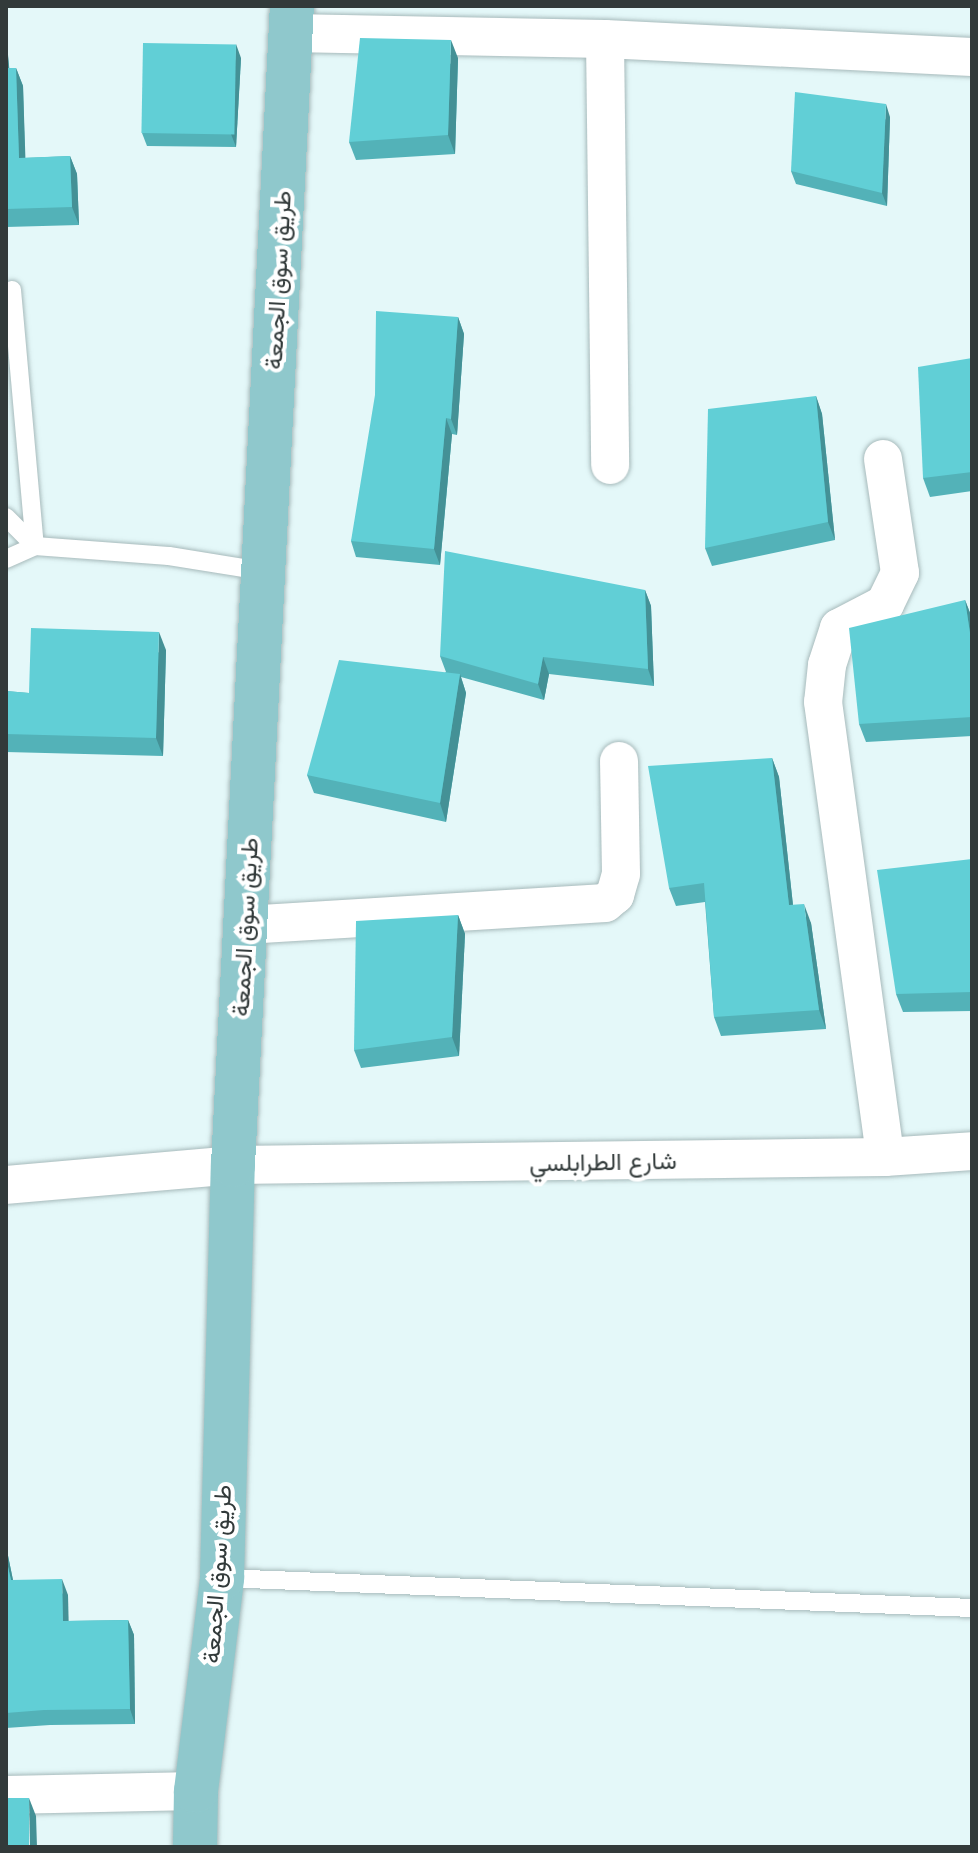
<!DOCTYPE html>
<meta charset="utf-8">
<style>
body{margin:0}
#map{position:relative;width:978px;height:1853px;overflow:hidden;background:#e4f8f9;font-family:Helvetica,Vazirmatn,sans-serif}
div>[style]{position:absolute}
.roads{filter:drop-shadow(0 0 2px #a7babb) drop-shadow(0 0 2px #a7babb)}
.service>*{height:18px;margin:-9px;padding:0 9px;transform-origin:9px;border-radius:9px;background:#fff}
.minor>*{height:38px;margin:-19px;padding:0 19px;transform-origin:19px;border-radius:19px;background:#fff}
.primary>*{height:44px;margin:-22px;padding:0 22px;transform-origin:22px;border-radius:22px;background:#8fc8cc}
.wall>*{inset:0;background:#53b2b8}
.shaded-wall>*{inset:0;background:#449196}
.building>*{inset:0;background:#61cfd6;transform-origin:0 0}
span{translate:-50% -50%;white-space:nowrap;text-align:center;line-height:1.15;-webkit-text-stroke:8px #fff;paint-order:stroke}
.street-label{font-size:24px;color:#323a3a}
.frame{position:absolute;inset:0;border:8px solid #323a3a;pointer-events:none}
</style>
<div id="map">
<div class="roads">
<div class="service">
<div style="left:12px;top:290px;width:257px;rotate:84.9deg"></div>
<div style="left:6px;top:517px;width:41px;rotate:45deg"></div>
<div style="left:6px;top:559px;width:32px;rotate:-24deg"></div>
<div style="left:35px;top:546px;width:134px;rotate:4.3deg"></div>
<div style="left:169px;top:556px;width:95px;rotate:9.1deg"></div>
<div style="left:222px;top:1578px;width:751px;rotate:2.29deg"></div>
</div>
<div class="minor">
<div style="left:290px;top:33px;width:315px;rotate:1.1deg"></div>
<div style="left:605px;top:39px;width:367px;rotate:2.8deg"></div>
<div style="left:605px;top:39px;width:426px;rotate:89.3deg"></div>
<div style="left:883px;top:459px;width:115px;rotate:81.5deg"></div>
<div style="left:900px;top:573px;width:34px;rotate:116deg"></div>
<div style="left:885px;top:604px;width:52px;rotate:152.4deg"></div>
<div style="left:839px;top:628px;width:39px;rotate:108deg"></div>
<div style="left:827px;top:665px;width:37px;rotate:96deg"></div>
<div style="left:823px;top:702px;width:459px;rotate:82.2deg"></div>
<div style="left:245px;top:925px;width:361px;rotate:-3.5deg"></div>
<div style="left:605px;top:903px;width:13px;rotate:-39deg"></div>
<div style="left:615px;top:895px;width:22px;rotate:-74deg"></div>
<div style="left:621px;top:874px;width:113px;rotate:-91deg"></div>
<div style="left:6px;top:1185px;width:228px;rotate:-5deg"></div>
<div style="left:233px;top:1165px;width:652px;rotate:-0.7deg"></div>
<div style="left:885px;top:1157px;width:87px;rotate:-3.9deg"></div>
<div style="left:6px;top:1795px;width:190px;rotate:-1.2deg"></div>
</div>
<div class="primary">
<div style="left:195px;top:1847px;width:56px;rotate:-89deg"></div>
<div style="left:196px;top:1791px;width:215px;rotate:-83deg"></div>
<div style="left:222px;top:1578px;width:413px;rotate:-88.5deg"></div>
<div style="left:233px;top:1165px;width:1161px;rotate:-87.09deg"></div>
</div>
</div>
<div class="wall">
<div style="clip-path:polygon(6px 34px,9px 68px,16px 68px,23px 86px,25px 158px,70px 156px,77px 174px,79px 225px,6px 227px)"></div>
<div style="clip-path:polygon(241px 58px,236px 147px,147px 146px,142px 133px)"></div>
<div style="clip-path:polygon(458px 58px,455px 154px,356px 160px,349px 142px)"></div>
<div style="clip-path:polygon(890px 117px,887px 206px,796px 184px,791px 171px)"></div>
<div style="clip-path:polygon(458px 317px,464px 334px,457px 435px,452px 434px,440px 565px,356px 557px,351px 541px)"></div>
<div style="clip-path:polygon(972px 358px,972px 491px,930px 497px,923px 478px)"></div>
<div style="clip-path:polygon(816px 396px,822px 414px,835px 540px,712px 566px,705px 548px)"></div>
<div style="clip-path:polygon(645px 590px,651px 606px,654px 686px,549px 674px,544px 700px,461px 677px,466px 693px,446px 822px,314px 793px,307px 775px,446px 672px,440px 656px)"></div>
<div style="clip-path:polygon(965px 600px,972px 618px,972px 736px,866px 742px,859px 724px)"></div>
<div style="clip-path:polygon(166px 650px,163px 756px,6px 752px,6px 691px,29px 693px)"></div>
<div style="clip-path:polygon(772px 758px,779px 777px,793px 905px,811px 923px,826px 1029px,721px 1036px,714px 1017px,705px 902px,676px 906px,669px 888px)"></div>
<div style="clip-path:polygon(972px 859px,972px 1011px,903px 1012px,896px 994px)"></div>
<div style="clip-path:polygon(458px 915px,465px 934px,459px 1056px,361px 1068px,354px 1050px)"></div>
<div style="clip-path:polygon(6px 1546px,13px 1580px,68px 1595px,68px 1621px,128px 1620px,134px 1635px,135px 1724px,50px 1725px,6px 1728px)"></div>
</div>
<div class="shaded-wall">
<div style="clip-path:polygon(6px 34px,11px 86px,6px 72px)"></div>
<div style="clip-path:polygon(451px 40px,458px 58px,455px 154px,448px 135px)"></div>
<div style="clip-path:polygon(236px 44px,241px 58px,236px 147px,231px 134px)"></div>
<div style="clip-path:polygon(16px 68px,23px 86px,26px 176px,19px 158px)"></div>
<div style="clip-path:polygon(886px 104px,890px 117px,887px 206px,882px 193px)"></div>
<div style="clip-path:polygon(70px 156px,77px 174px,79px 225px,72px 207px)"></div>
<div style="clip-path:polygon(458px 317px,464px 334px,457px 435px,451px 419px)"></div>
<div style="clip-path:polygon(816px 396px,822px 414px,835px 540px,828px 522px)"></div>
<div style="clip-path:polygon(446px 418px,452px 434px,440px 565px,434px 549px)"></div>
<div style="clip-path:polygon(645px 590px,651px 606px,654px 686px,648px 669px)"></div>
<div style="clip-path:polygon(965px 600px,972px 618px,972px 646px)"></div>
<div style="clip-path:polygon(159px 632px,166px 650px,163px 756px,156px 738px)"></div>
<div style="clip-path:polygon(543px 657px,549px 674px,544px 700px,538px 684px)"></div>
<div style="clip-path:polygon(460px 674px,466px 693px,446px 822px,440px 803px)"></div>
<div style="clip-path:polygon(772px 758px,779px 777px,795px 924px,789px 905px)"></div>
<div style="clip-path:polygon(804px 904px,811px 923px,826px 1029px,819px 1010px)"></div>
<div style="clip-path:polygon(458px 915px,465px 934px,459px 1056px,452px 1037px)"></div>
<div style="clip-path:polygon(6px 1546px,16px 1595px,11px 1580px,6px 1558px)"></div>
<div style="clip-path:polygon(62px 1579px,68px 1595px,69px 1636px,63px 1621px)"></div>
<div style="clip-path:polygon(128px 1620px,134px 1635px,135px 1724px,130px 1709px)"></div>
<div style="clip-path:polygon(29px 1798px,36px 1816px,37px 1847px,30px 1847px)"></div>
</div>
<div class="building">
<div style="clip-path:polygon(360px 38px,451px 40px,448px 135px,349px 142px)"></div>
<div style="left:143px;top:43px;width:93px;height:90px;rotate:1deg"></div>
<div style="clip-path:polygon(6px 68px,16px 68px,19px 158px,70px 156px,72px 207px,6px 209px)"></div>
<div style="clip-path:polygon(795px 92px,886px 104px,882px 193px,791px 171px)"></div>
<div style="clip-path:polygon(376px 311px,458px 317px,451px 419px,446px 418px,434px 549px,351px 541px,375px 395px)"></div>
<div style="clip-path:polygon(972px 358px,972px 472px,923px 478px,918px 367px)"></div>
<div style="clip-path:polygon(816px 396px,828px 522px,705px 548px,708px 409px)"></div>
<div style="clip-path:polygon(445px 551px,645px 590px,648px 669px,543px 657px,538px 684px,440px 656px)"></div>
<div style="clip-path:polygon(965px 600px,972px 646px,972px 717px,859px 724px,849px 628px)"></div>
<div style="clip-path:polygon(31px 628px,159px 632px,156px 738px,6px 734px,6px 691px,29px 693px)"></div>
<div style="clip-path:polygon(339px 660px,460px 674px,440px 803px,307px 775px)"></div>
<div style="clip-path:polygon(772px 758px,789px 905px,804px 904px,819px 1010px,714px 1017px,704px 883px,669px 888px,648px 766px)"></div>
<div style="clip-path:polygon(972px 859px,972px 992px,896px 994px,877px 870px)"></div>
<div style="clip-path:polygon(458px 915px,452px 1037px,354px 1050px,356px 921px)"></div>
<div style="clip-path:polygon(6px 1558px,11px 1580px,62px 1579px,63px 1621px,128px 1620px,130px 1709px,44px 1710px,6px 1713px)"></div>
<div style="left:6px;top:1798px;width:23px;height:49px"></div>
</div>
<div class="street-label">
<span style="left:278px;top:280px;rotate:-87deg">طريق سوق الجمعة</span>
<span style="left:245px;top:927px;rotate:-87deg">طريق سوق الجمعة</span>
<span style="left:603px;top:1162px;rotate:-1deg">شارع الطرابلسي</span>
<span style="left:217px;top:1574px;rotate:-86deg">طريق سوق الجمعة</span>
</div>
<div class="frame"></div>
</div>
